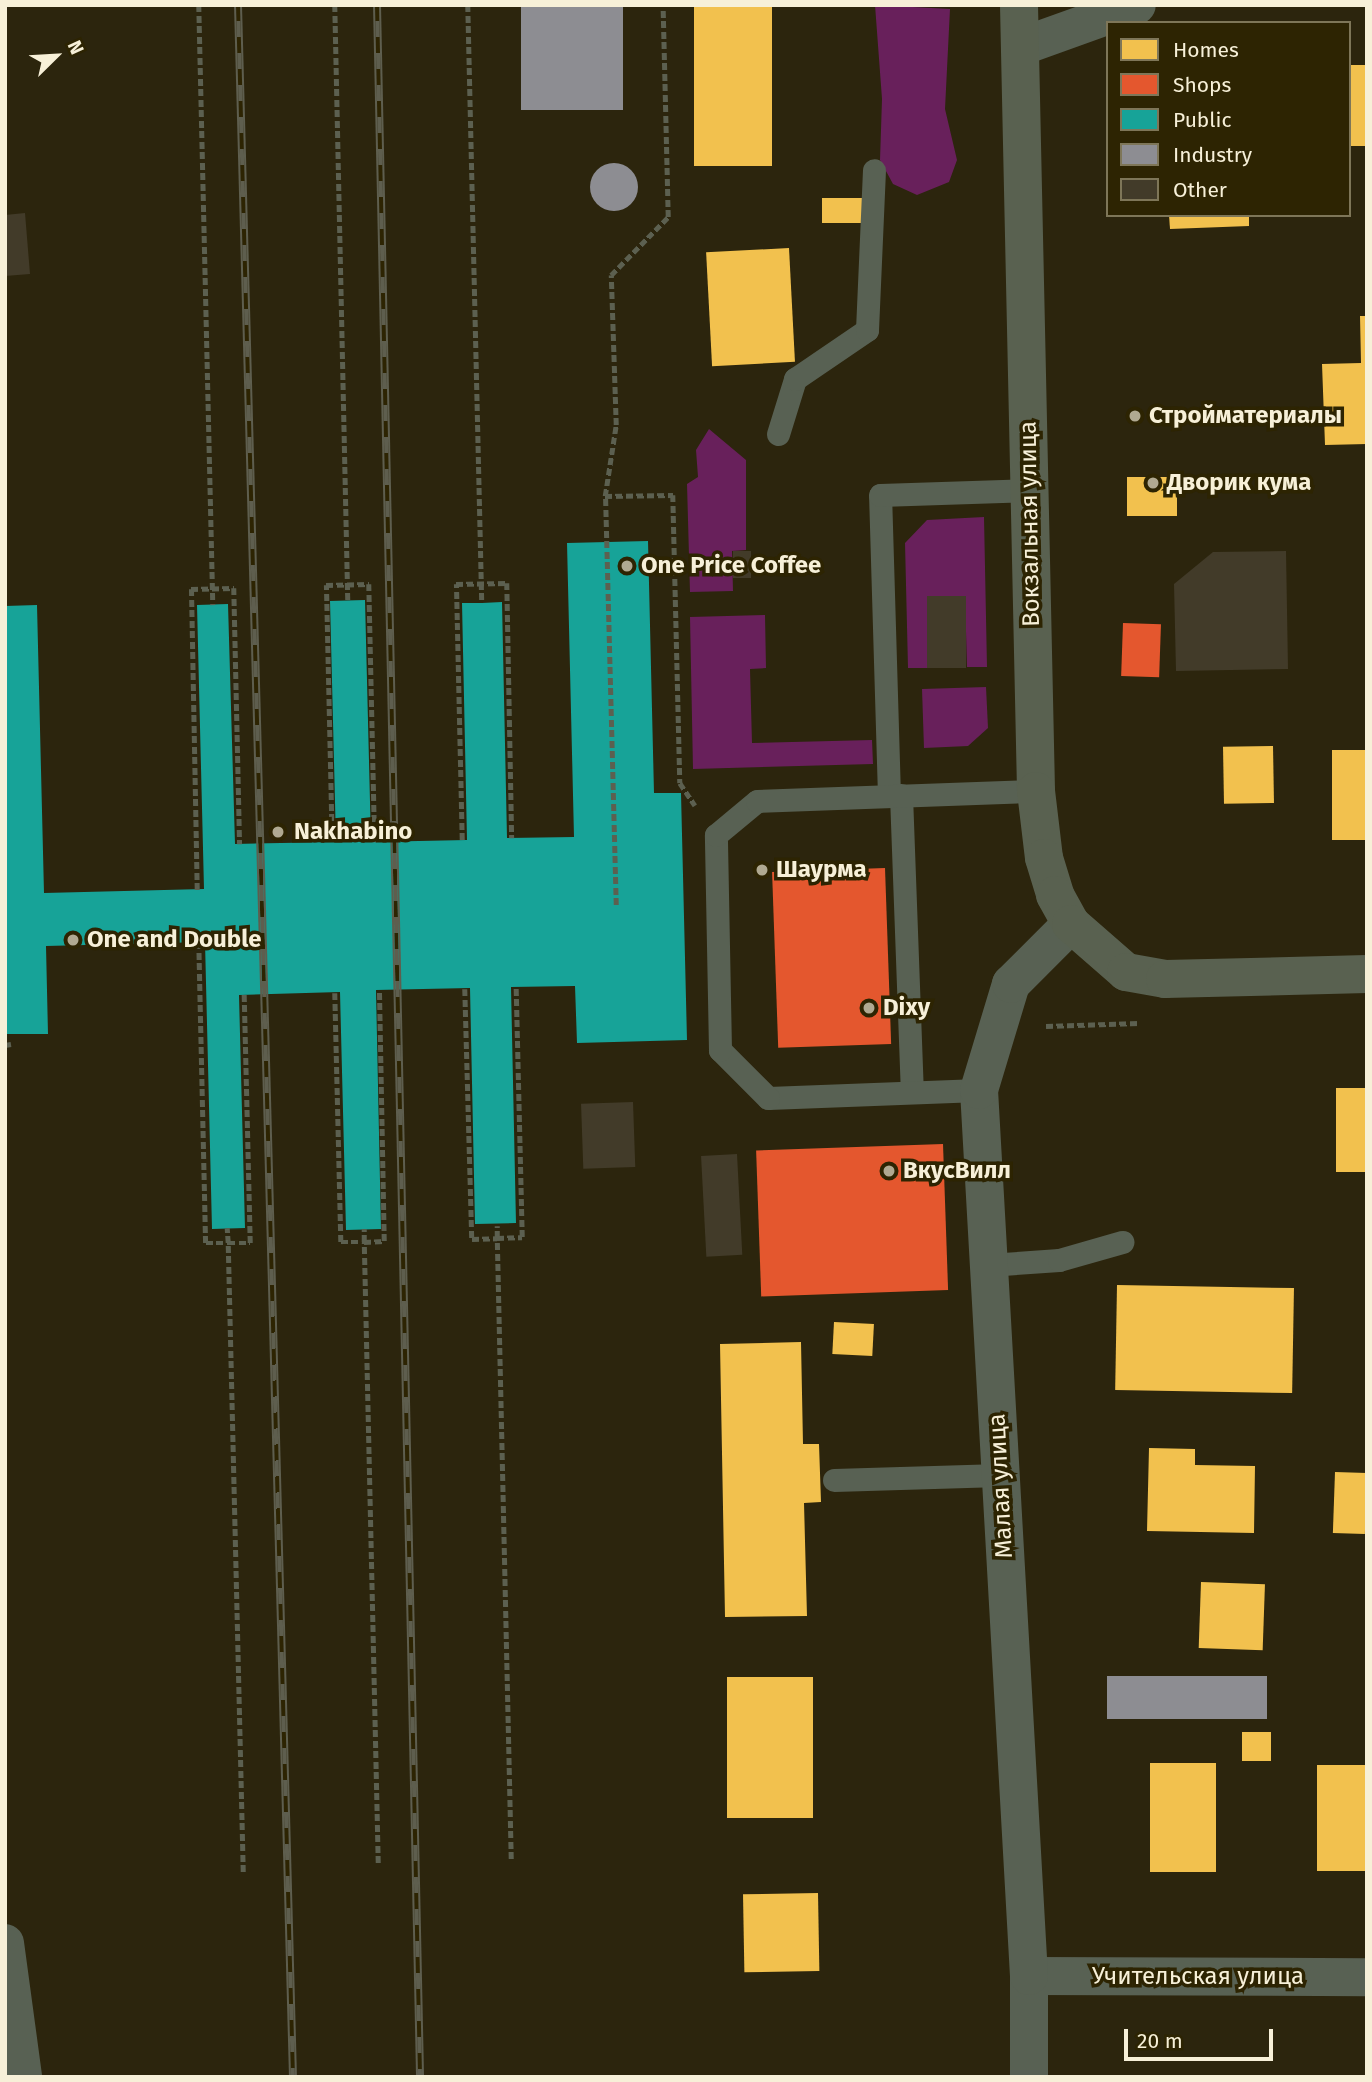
<!DOCTYPE html>
<meta charset="utf-8">
<style>
body{margin:0}
#map{position:relative;width:1372px;height:2082px;overflow:hidden;background:#2c250d;font-family:"Fira Sans",sans-serif}
div>[style]{position:absolute}
.green>*{inset:0;background:#68205b}
.homes>*{inset:0;background:#f2c14e;transform-origin:0 0}
.shops>*{inset:0;background:#e4572e;transform-origin:0 0}
.public>*{inset:0;background:#17a398}
.industry>*{inset:0;background:#8d8d92;transform-origin:0 0}
.round{border-radius:50%}
.building>*{inset:0;background:#423b29;transform-origin:0 0}
.path>*{height:4.5px;margin-top:-2.25px;transform-origin:0;background:repeating-linear-gradient(90deg,#5c6050 0 7px,transparent 0 10.5px)}
.service>*{height:23px;margin:-11.5px;padding:0 11.5px;transform-origin:11.5px;border-radius:11.5px;background:#586153}
.minor>*{height:38px;margin:-19px;padding:0 19px;transform-origin:19px;border-radius:19px;background:#586153}
.secondary>*{height:38px;margin:-19px;padding:0 19px;transform-origin:19px;border-radius:19px;background:#596150}
.rail>*{height:8px;margin-top:-4px;transform-origin:0;background:repeating-linear-gradient(90deg,#2d2402 0 16px,#5e5e4e 0 32px);box-sizing:border-box;border-block:2px solid #5e5e4e}
.dots>*{width:19px;height:19px;translate:-50% -50%;box-sizing:border-box;border:4px solid #2d2402;border-radius:50%}
span{translate:-50% -50%;white-space:nowrap;text-align:center;line-height:1.15;-webkit-text-stroke:7px #2d2402;paint-order:stroke}
.poi-label{font-size:24px;color:#f7f0d8;font-weight:700}
.left{translate:0 -50%;text-align:left}
.street-label{font-size:24px;color:#f7f0d8}
.frame{position:absolute;inset:0;border:7px solid #f7f0d8;pointer-events:none}
.legend{position:absolute;left:1106px;top:21px;width:245px;height:196px;box-sizing:border-box;background:#2d2402;border:2px solid #7e7658;margin:0;padding:9px 12px;list-style:none;font-size:21px;color:#f7f0d8}
.legend li{display:flex;align-items:center;gap:14px;height:35px}
.legend b{width:35px;border:2px solid #7e7658}
.north{position:absolute;left:21px;top:21px;width:70px;height:70px;-webkit-text-stroke:5px #2d2402;paint-order:stroke;rotate:66deg;font-size:19px;font-weight:700;line-height:28px;text-align:center;color:#f7f0d8}
.north::after{content:'';display:block;margin:auto;width:24px;height:32px;background:#f7f0d8;clip-path:polygon(50% 0,100% 100%,50% 72%,0 100%)}
.scale{position:absolute;left:1124px;top:2029px;width:149px;height:32px;box-sizing:border-box;border:4px solid #f7f0d8;border-top:0;padding-left:9px;font-size:21px;line-height:24px;white-space:nowrap;color:#f7f0d8;-webkit-text-stroke:5px #2d2402;paint-order:stroke}
</style>
<div id="map">
<div class="green">
<div style="clip-path:polygon(875px 5px,950px 9px,945px 109px,957px 160px,949px 182px,917px 195px,893px 184px,880px 160px,882px 99px)"></div>
<div style="clip-path:polygon(709px 429px,746px 460px,746px 550px,732px 551px,733px 591px,690px 592px,687px 484px,698px 477px,696px 450px)"></div>
<div style="clip-path:polygon(984px 517px,987px 667px,967px 667px,965px 596px,927px 597px,928px 668px,908px 668px,905px 543px,927px 520px)"></div>
<div style="clip-path:polygon(765px 615px,766px 668px,750px 669px,752px 743px,872px 740px,873px 764px,693px 769px,690px 617px)"></div>
<div style="clip-path:polygon(986px 687px,988px 728px,968px 746px,924px 748px,922px 689px)"></div>
</div>
<div class="homes">
<div style="left:694px;top:5px;width:78px;height:161px"></div>
<div style="left:1349px;top:65px;width:18px;height:81px"></div>
<div style="left:863px;top:198px;width:25px;height:41px;rotate:90deg"></div>
<div style="clip-path:polygon(1169px 215px,1249px 215px,1249px 226px,1170px 229px)"></div>
<div style="left:789px;top:248px;width:114px;height:83px;rotate:87deg"></div>
<div style="clip-path:polygon(1360px 316px,1367px 316px,1367px 444px,1325px 445px,1322px 364px,1361px 363px)"></div>
<div style="left:1127px;top:477px;width:50px;height:39px"></div>
<div style="left:1273px;top:746px;width:57px;height:50px;rotate:89deg"></div>
<div style="left:1332px;top:750px;width:35px;height:90px"></div>
<div style="left:1336px;top:1088px;width:31px;height:84px"></div>
<div style="left:1117px;top:1285px;width:177px;height:105px;rotate:1deg"></div>
<div style="left:834px;top:1322px;width:40px;height:32px;rotate:3deg"></div>
<div style="clip-path:polygon(801px 1342px,803px 1444px,819px 1444px,821px 1502px,804px 1503px,807px 1616px,725px 1617px,720px 1344px)"></div>
<div style="clip-path:polygon(1149px 1448px,1195px 1449px,1195px 1465px,1255px 1466px,1254px 1533px,1147px 1531px)"></div>
<div style="left:1335px;top:1472px;width:32px;height:61px;rotate:2deg"></div>
<div style="left:1201px;top:1582px;width:64px;height:66px;rotate:2deg"></div>
<div style="left:813px;top:1677px;width:141px;height:86px;rotate:90deg"></div>
<div style="left:1242px;top:1732px;width:29px;height:29px"></div>
<div style="left:1150px;top:1763px;width:66px;height:109px"></div>
<div style="left:1317px;top:1765px;width:50px;height:106px"></div>
<div style="left:818px;top:1893px;width:78px;height:75px;rotate:89deg"></div>
</div>
<div class="shops">
<div style="left:1123px;top:623px;width:38px;height:53px;rotate:2deg"></div>
<div style="left:885px;top:868px;width:176px;height:113px;rotate:88deg"></div>
<div style="left:943px;top:1144px;width:146px;height:187px;rotate:88deg"></div>
</div>
<div class="public">
<div style="clip-path:polygon(648px 541px,654px 793px,681px 793px,687px 1040px,577px 1043px,575px 986px,511px 987px,516px 1223px,475px 1224px,470px 988px,376px 990px,381px 1229px,346px 1230px,340px 992px,239px 995px,245px 1228px,212px 1229px,205px 942px,46px 946px,48px 1034px,5px 1034px,5px 606px,37px 605px,44px 893px,204px 889px,197px 605px,228px 604px,235px 844px,336px 842px,330px 601px,365px 600px,371px 842px,467px 840px,462px 603px,482px 603px,502px 602px,507px 838px,574px 837px,567px 543px)"></div>
</div>
<div class="industry">
<div style="left:521px;top:5px;width:102px;height:105px"></div>
<div class="round" style="left:590px;top:163px;width:48px;height:48px"></div>
<div style="left:1267px;top:1676px;width:43px;height:160px;rotate:90deg"></div>
</div>
<div class="building">
<div style="clip-path:polygon(25px 213px,30px 274px,5px 276px,5px 215px)"></div>
<div style="left:733px;top:551px;width:18px;height:27px"></div>
<div style="clip-path:polygon(1286px 551px,1288px 669px,1176px 671px,1174px 584px,1213px 552px)"></div>
<div style="left:927px;top:596px;width:39px;height:72px"></div>
<div style="left:633px;top:1102px;width:65px;height:52px;rotate:88deg"></div>
<div style="left:737px;top:1154px;width:101px;height:36px;rotate:87deg"></div>
</div>
<div class="path">
<div style="left:199px;top:5px;width:600px;rotate:88.66deg"></div>
<div style="left:335px;top:5px;width:596px;rotate:88.75deg"></div>
<div style="left:468px;top:5px;width:598px;rotate:88.66deg"></div>
<div style="left:605px;top:496px;width:68px;rotate:-0.8deg"></div>
<div style="left:673px;top:495px;width:288px;rotate:88.6deg"></div>
<div style="left:680px;top:783px;width:27px;rotate:56deg"></div>
<div style="left:462px;top:840px;width:256px;rotate:-91.3deg"></div>
<div style="left:456px;top:584px;width:51px;rotate:-1.1deg"></div>
<div style="left:507px;top:583px;width:255px;rotate:88.9deg"></div>
<div style="left:332px;top:842px;width:257px;rotate:-91.3deg"></div>
<div style="left:326px;top:585px;width:43px;rotate:-1.3deg"></div>
<div style="left:369px;top:584px;width:258px;rotate:88.7deg"></div>
<div style="left:197px;top:890px;width:301px;rotate:-91.1deg"></div>
<div style="left:191px;top:589px;width:43px;rotate:-1.3deg"></div>
<div style="left:234px;top:588px;width:256px;rotate:88.7deg"></div>
<div style="left:616px;top:905px;width:409px;rotate:-91.5deg"></div>
<div style="left:605px;top:496px;width:72px;rotate:-81.2deg"></div>
<div style="left:616px;top:425px;width:150px;rotate:-91.9deg"></div>
<div style="left:611px;top:275px;width:81px;rotate:-45.5deg"></div>
<div style="left:668px;top:217px;width:212px;rotate:-91.4deg"></div>
<div style="left:199px;top:942px;width:301px;rotate:88.7deg"></div>
<div style="left:206px;top:1243px;width:22px"></div>
<div style="left:228px;top:1243px;width:15px;rotate:-94deg"></div>
<div style="left:465px;top:989px;width:250px;rotate:88.4deg"></div>
<div style="left:472px;top:1239px;width:25px;rotate:-2deg"></div>
<div style="left:497px;top:1238px;width:12px;rotate:-90deg"></div>
<div style="left:335px;top:993px;width:249px;rotate:88.6deg"></div>
<div style="left:341px;top:1242px;width:23px"></div>
<div style="left:364px;top:1242px;width:13px;rotate:-90deg"></div>
<div style="left:1046px;top:1026px;width:93px;rotate:-1.8deg"></div>
<div style="left:5px;top:1045px;width:6px;rotate:-9deg"></div>
<div style="left:511px;top:1859px;width:621px;rotate:-91.29deg"></div>
<div style="left:497px;top:1238px;width:25px;rotate:-2deg"></div>
<div style="left:522px;top:1237px;width:250px;rotate:-91.4deg"></div>
<div style="left:378px;top:1863px;width:621px;rotate:-91.29deg"></div>
<div style="left:364px;top:1242px;width:20px;rotate:-3deg"></div>
<div style="left:384px;top:1241px;width:251px;rotate:-91.1deg"></div>
<div style="left:243px;top:1872px;width:629px;rotate:-91.37deg"></div>
<div style="left:228px;top:1243px;width:22px"></div>
<div style="left:250px;top:1243px;width:249px;rotate:-91.4deg"></div>
</div>
<div class="service">
<div style="left:778px;top:434px;width:58px;rotate:-72.8deg"></div>
<div style="left:795px;top:379px;width:87px;rotate:-34.2deg"></div>
<div style="left:867px;top:330px;width:160px;rotate:-87.5deg"></div>
<div style="left:901px;top:795px;width:297px;rotate:87.9deg"></div>
<div style="left:889px;top:796px;width:301px;rotate:-91.7deg"></div>
<div style="left:880px;top:495px;width:149px;rotate:-1.9deg"></div>
<div style="left:979px;top:1090px;width:211px;rotate:177.8deg"></div>
<div style="left:768px;top:1098px;width:68px;rotate:-135deg"></div>
<div style="left:720px;top:1050px;width:215px;rotate:-91.1deg"></div>
<div style="left:716px;top:835px;width:53px;rotate:-39.7deg"></div>
<div style="left:757px;top:801px;width:279px;rotate:-2.1deg"></div>
<div style="left:988px;top:1265px;width:71px;rotate:-4deg"></div>
<div style="left:1059px;top:1260px;width:66px;rotate:-15.9deg"></div>
<div style="left:834px;top:1480px;width:166px;rotate:-1.7deg"></div>
</div>
<div class="minor">
<div style="left:1020px;top:47px;width:124px;rotate:-19.7deg"></div>
<div style="left:5px;top:1943px;width:135px;rotate:82.3deg"></div>
<div style="left:1029px;top:1976px;width:338px;rotate:0.2deg"></div>
<div style="left:1029px;top:2077px;width:101px;rotate:-90deg"></div>
<div style="left:1029px;top:1976px;width:887px;rotate:-93.23deg"></div>
<div style="left:979px;top:1090px;width:111px;rotate:-73.2deg"></div>
<div style="left:1011px;top:984px;width:85px;rotate:-45deg"></div>
</div>
<div class="secondary">
<div style="left:1019px;top:5px;width:786px;rotate:88.76deg"></div>
<div style="left:1036px;top:791px;width:67px;rotate:83.2deg"></div>
<div style="left:1044px;top:858px;width:39px;rotate:73deg"></div>
<div style="left:1055px;top:895px;width:33px;rotate:61deg"></div>
<div style="left:1071px;top:924px;width:73px;rotate:41.1deg"></div>
<div style="left:1126px;top:972px;width:40px;rotate:10deg"></div>
<div style="left:1165px;top:979px;width:202px;rotate:-1.4deg"></div>
</div>
<div class="rail">
<div style="left:238px;top:5px;width:2073px;rotate:88.48deg"></div>
<div style="left:377px;top:5px;width:2072px;rotate:88.81deg"></div>
</div>
<div class="dots">
<div style="left:1135px;top:416px;background:#b0a991"></div>
<div style="left:1153px;top:483px;background:#b0a991"></div>
<div style="left:627px;top:566px;background:#b0a991"></div>
<div style="left:278px;top:832px;background:#b0a991"></div>
<div style="left:762px;top:870px;background:#b0a991"></div>
<div style="left:73px;top:940px;background:#b0a991"></div>
<div style="left:869px;top:1008px;background:#b0a991"></div>
<div style="left:889px;top:1171px;background:#b0a991"></div>
</div>
<div class="poi-label">
<span class="left" style="left:1149px;top:416px">Стройматериалы</span>
<span class="left" style="left:1167px;top:483px">Дворик кума</span>
<span class="left" style="left:641px;top:566px">One Price Coffee</span>
<span class="left" style="left:294px;top:832px">Nakhabino</span>
<span class="left" style="left:776px;top:870px">Шаурма</span>
<span class="left" style="left:87px;top:940px">One and Double</span>
<span class="left" style="left:883px;top:1008px">Dixy</span>
<span class="left" style="left:903px;top:1171px">ВкусВилл</span>
</div>
<div class="street-label">
<span style="left:1030px;top:524px;rotate:-91deg">Вокзальная улица</span>
<span style="left:1001px;top:1486px;rotate:-93deg">Малая улица</span>
<span style="left:1198px;top:1977px">Учительская улица</span>
</div>
<div class="frame"></div>
<ul class="legend">
<li><b style="height:19px;background:#f2c14e"></b>Homes</li>
<li><b style="height:19px;background:#e4572e"></b>Shops</li>
<li><b style="height:19px;background:#17a398"></b>Public</li>
<li><b style="height:19px;background:#8d8d92"></b>Industry</li>
<li><b style="height:19px;background:#423b29"></b>Other</li>
</ul>
<div class="north">N</div>
<div class="scale">20 m</div>
</div>
